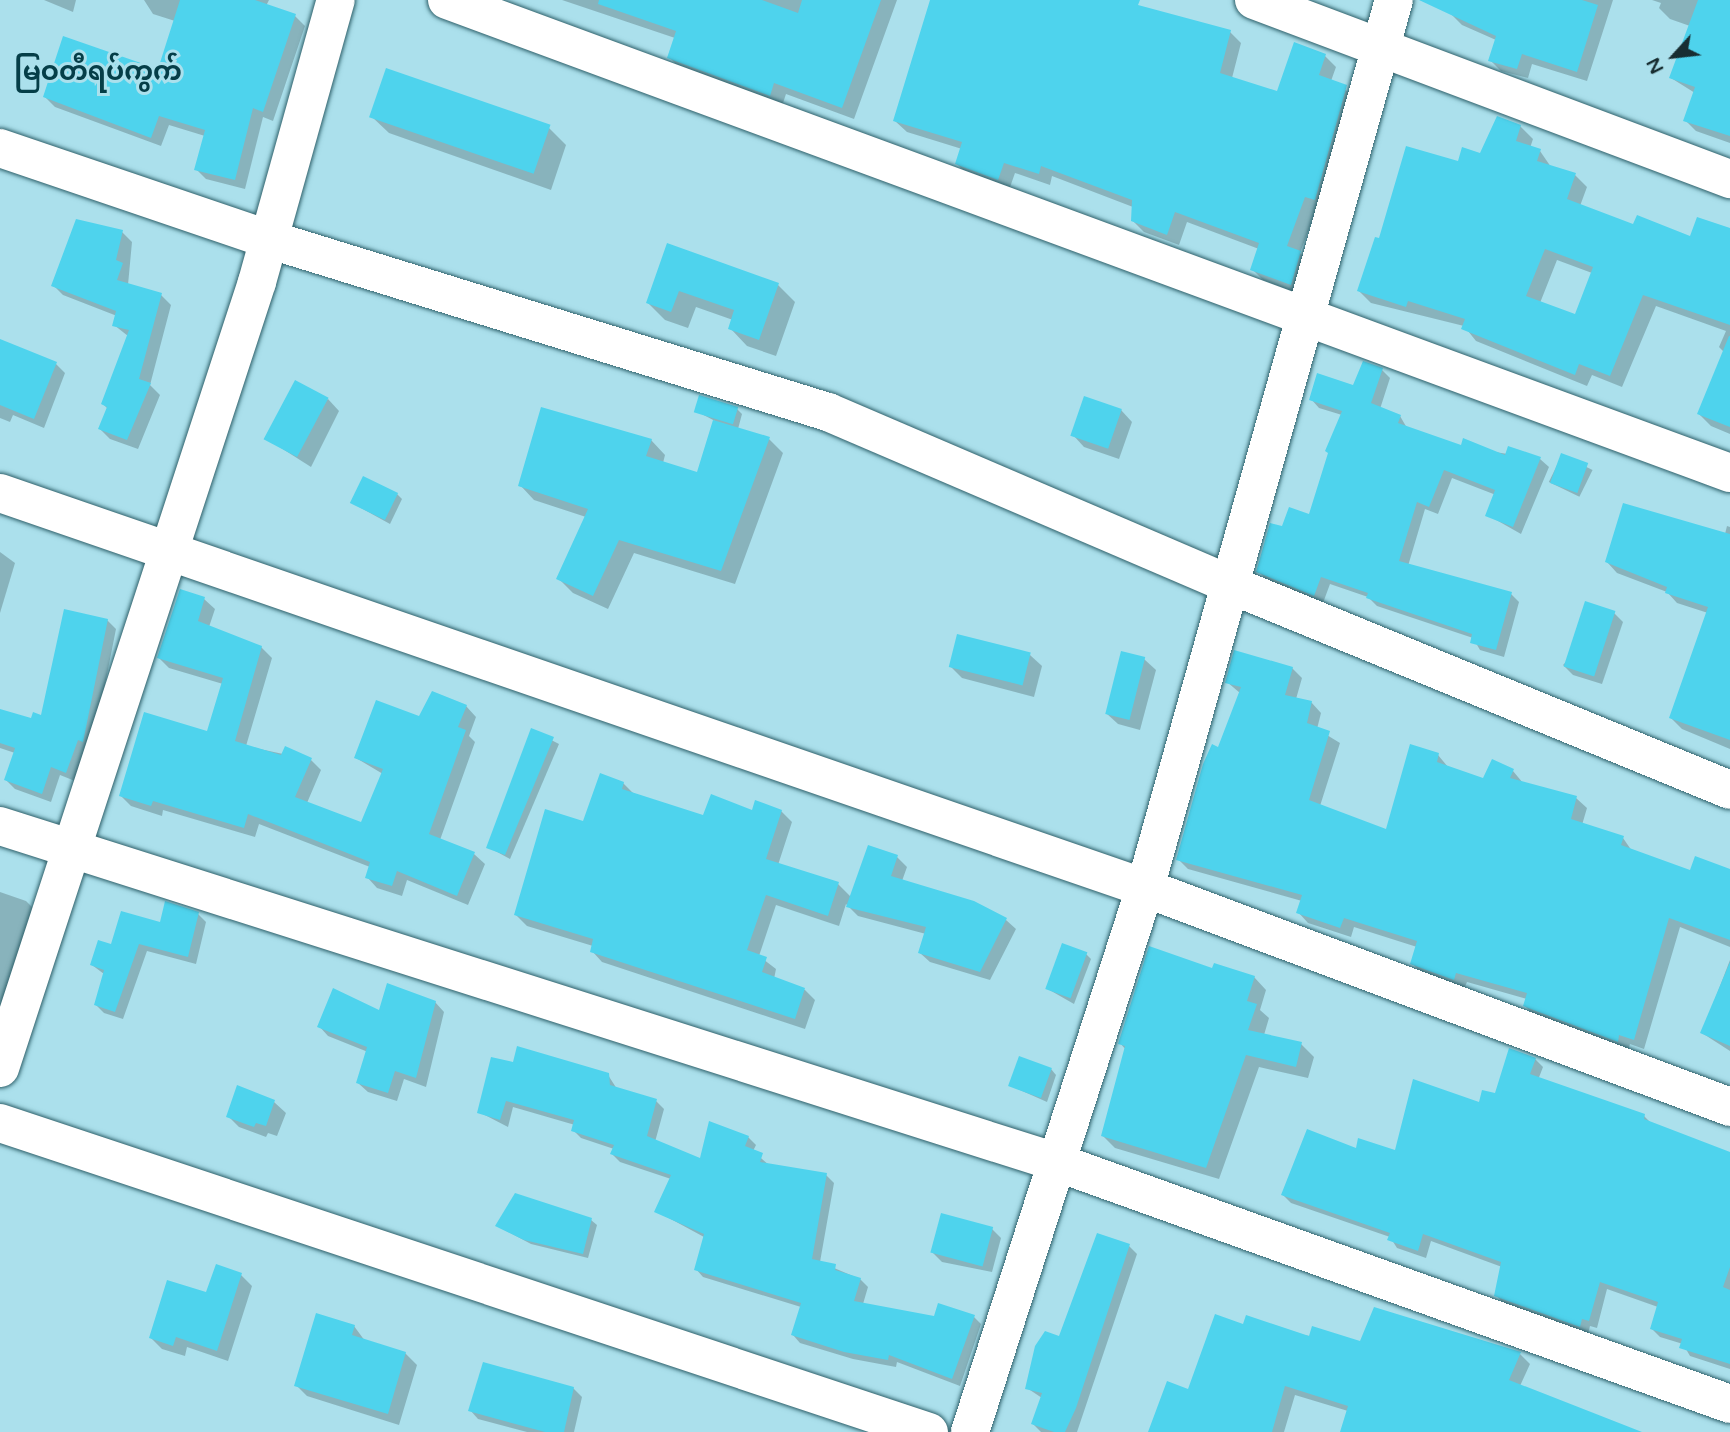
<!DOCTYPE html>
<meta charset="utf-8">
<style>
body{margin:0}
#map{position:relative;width:1730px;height:1432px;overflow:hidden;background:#abe0ec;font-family:"Varela Round","Noto Sans Myanmar",sans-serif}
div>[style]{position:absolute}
.shadow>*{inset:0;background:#0003;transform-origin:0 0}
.building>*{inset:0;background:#4ed3ed;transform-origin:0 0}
.roads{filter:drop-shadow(0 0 2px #2e606a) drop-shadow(0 0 2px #2e606a)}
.minor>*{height:38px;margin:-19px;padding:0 19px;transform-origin:19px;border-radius:19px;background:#fff}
span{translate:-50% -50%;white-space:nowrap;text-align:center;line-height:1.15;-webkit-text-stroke:6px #abe0ec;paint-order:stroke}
.quarter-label{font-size:26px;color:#053e48;font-weight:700}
.north{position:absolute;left:1639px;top:21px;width:70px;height:70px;-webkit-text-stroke:5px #abe0ec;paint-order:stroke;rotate:243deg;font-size:19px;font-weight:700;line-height:28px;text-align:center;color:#182e32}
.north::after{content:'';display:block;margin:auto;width:24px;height:32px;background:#182e32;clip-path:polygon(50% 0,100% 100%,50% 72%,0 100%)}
</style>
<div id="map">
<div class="shadow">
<div style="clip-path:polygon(44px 0,76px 0,73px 12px)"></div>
<div style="clip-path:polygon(144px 0,269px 0,266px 6px,295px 16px,305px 26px,273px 121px,263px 117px,245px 189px,206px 179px,196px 169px,205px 136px,169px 125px,161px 146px,55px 107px,45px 97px,159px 71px,175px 21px,153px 14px)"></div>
<div style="clip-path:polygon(562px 0,897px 0,854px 119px,786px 94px,782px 106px,681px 69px,669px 57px,675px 38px)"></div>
<div style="clip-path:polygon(932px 0,1111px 0,1230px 32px,1241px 43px,1232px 78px,1278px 93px,1325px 56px,1336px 67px,1331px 81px,1358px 98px,1300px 253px,1311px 264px,1302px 295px,1263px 280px,1252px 269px,1259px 249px,1187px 222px,1179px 245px,1144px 232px,1133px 221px,1133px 207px,1052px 176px,1050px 185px,1015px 173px,1009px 190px,968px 175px,957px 164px,962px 149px,907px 132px,895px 121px)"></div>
<div style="clip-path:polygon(1456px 0,1613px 0,1587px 81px,1532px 64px,1528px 78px,1501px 71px,1490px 60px,1496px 40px,1462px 25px,1451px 14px)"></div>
<div style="clip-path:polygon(1652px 0,1730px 0,1730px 143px,1696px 131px,1685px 120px,1695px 93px,1671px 78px,1690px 26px,1670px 19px,1659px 8px,1661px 3px)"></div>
<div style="clip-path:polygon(371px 116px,549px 128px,566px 145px,551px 190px,389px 133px)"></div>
<div style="clip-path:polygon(evenodd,1520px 126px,1533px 139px,1530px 148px,1540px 151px,1551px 167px,1575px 175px,1587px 187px,1580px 206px,1634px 226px,1691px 238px,1730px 230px,1730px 434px,1711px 426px,1699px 414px,1724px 352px,1719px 347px,1726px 331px,1656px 306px,1622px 387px,1592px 375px,1587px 386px,1476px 341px,1464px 326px,1371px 303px,1359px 291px,1380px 240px,1459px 163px,1481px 155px,1520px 126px,1557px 260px,1592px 273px,1576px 316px,1540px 303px,1557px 260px)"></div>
<div style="clip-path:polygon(122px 232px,132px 242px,128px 285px,161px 295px,171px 305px,150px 385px,160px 395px,138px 449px,110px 439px,100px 429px,108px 409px,103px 404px,128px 336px,114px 325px,117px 316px,63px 295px,53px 285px)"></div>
<div style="clip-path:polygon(668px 246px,778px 285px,795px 302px,776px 356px,747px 346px,730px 328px,733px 320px,696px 307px,688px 328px,665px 320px,648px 303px)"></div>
<div style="clip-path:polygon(0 342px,56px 364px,65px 373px,44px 428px,13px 415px,10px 422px,0 418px)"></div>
<div style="clip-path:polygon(1382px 370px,1390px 378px,1380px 409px,1400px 416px,1407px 428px,1462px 447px,1540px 459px,1549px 467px,1521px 534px,1491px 517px,1496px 495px,1452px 478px,1438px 514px,1425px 509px,1408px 566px,1511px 594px,1519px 602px,1504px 657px,1480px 650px,1473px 638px,1377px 606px,1368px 597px,1330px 584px,1323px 603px,1267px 580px,1258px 571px,1283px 529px,1310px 516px,1342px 415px,1319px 408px,1311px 399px,1354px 387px)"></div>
<div style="clip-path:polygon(328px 399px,339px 411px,311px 467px,267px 439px)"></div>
<div style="clip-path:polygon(737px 409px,742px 414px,738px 429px,769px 439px,783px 453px,735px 584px,634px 553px,608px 609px,573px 593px,558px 578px,586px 517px,534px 500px,520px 485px,651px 440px,665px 455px,663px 463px,698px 474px,715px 421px,696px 411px)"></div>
<div style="clip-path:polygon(1121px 410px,1132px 422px,1119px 459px,1084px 447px,1073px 435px)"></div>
<div style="left:1562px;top:455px;width:34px;height:30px;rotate:26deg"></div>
<div style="clip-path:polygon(397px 494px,402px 499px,390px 524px,352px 503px)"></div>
<div style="clip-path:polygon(1727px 526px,1730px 527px,1730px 749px,1682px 729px,1671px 718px,1708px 613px,1677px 603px,1667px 592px,1617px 573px,1607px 562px,1725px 534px)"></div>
<div style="clip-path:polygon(0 552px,15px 563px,0 613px)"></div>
<div style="clip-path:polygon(204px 599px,215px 609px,209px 627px,261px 647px,272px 658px,246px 746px,311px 760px,321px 770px,307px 803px,362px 824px,383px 774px,356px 758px,420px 719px,466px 706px,476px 717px,469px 736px,475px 742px,440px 840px,474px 854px,485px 864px,468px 905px,407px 880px,402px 896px,377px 888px,367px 877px,370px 867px,259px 824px,255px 837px,163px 810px,162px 816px,131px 806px,121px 796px,208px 733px,223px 684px,169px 668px,159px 658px)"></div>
<div style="clip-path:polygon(1614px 613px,1623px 622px,1602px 684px,1573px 675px,1563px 665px)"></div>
<div style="clip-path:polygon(107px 620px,116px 629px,92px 750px,75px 781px,60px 775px,51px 802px,15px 789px,6px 780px,15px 753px,0 748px,0 710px,32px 720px,42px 717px)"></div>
<div style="clip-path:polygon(1030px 655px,1042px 666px,1034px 697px,962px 678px,951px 667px)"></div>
<div style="clip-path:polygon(1144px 659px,1156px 670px,1140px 730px,1118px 724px,1106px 713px)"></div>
<div style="clip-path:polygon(1292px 668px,1302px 678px,1296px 699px,1311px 702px,1321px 713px,1317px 729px,1340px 743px,1320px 806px,1388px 831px,1438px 755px,1448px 767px,1484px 780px,1493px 761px,1513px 771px,1523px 783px,1576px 798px,1587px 808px,1582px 825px,1623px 838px,1632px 851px,1691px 872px,1730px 870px,1730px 947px,1680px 927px,1644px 1049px,1630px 1044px,1628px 1051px,1535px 1016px,1525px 1006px,1527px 999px,1467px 982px,1464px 989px,1422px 974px,1412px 963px,1417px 947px,1354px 927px,1351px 937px,1308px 923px,1298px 912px,1302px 901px,1188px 869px,1178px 859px,1240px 693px,1227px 682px)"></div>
<div style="clip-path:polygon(532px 730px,559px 744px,510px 859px,488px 847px)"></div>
<div style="clip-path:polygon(623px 783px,634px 794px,704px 817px,781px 811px,792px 822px,778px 865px,838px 884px,851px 897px,897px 857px,907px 867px,902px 881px,1006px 920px,1016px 929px,990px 980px,930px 962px,920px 953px,926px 934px,858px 916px,846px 904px,839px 926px,776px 905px,759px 956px,776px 969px,774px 979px,805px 990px,815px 1000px,805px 1029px,602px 962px,592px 951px,593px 946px,527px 926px,516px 915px,584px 823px)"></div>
<div style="clip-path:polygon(0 892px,26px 901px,34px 909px,0 1023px)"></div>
<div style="clip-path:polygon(198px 914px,206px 922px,196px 964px,147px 951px,123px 1019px,104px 1013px,96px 1005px,104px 974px,92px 965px,161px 924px)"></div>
<div style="clip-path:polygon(1086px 954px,1091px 959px,1074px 1004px,1046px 988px)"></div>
<div style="clip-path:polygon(1730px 960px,1730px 1051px,1702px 1033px)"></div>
<div style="clip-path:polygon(1213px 970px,1254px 977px,1266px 990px,1260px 1010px,1269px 1018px,1264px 1035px,1301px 1044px,1314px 1057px,1308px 1078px,1259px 1067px,1219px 1179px,1115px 1148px,1103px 1136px,1126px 1050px,1120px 1043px)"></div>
<div style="clip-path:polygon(435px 1002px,444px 1012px,426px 1087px,404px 1079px,397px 1101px,368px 1092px,358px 1083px,368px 1052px,328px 1036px,319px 1026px)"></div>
<div style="clip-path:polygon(1535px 1059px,1543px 1067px,1538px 1080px,1644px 1116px,1653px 1125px,1730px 1158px,1730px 1369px,1690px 1356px,1683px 1344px,1660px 1337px,1652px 1329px,1658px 1307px,1607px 1289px,1597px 1328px,1590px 1326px,1588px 1334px,1504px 1304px,1496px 1295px,1502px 1267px,1431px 1241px,1426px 1258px,1397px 1248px,1390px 1237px,1291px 1203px,1283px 1195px,1357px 1150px,1396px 1153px,1496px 1095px)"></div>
<div style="clip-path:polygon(514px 1064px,608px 1075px,617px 1089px,656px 1101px,664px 1109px,655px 1142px,702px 1161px,748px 1137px,756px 1145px,753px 1151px,769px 1165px,826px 1175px,834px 1183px,820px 1262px,860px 1279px,868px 1287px,863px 1304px,935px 1318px,974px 1317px,981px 1324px,960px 1386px,897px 1362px,896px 1367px,853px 1359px,800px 1343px,793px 1335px,801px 1307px,703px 1277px,696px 1269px,704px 1237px,656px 1211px,671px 1179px,620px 1162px,612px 1154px,614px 1149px,581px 1138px,573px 1130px,575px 1125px,513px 1107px,508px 1127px,479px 1112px)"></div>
<div style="clip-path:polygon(1051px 1069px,1056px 1075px,1047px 1102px,1011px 1086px)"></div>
<div style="clip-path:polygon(238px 1088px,274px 1102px,286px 1113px,277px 1136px,268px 1133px,266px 1137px,239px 1127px,228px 1116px)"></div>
<div style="clip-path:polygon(591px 1220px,597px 1225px,588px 1258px,531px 1244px,497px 1226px)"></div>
<div style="clip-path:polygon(992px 1229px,1001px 1238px,992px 1272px,942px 1262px,933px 1253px)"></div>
<div style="clip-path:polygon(1129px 1246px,1137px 1254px,1077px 1432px,1041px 1432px,1033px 1424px,1042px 1398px,1027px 1388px)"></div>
<div style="clip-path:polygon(241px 1275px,252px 1286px,228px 1361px,187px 1347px,185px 1356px,162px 1349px,151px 1338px)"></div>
<div style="clip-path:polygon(354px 1326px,365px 1341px,405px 1353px,417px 1365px,399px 1425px,307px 1396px,296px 1385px)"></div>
<div style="clip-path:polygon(1244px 1327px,1361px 1343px,1486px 1342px,1520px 1354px,1530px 1364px,1520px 1386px,1639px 1432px,1341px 1432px,1348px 1411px,1295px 1395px,1284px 1432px,1151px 1432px)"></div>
<div style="clip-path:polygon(573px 1388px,582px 1397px,574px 1432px,527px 1432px,478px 1419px,470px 1410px)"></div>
</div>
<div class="building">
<div style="clip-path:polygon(180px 0,255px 0,296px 14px,263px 112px,253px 108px,235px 180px,194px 170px,205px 130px,159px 116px,151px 138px,43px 97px,63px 36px,158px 69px)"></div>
<div style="clip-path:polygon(599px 0,762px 0,798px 13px,802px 0,881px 0,842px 108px,774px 83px,770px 96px,667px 58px,676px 31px,598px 4px)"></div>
<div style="clip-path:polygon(930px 0,1140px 0,1138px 5px,1231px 30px,1220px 73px,1277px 91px,1294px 42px,1326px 54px,1319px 75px,1347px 85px,1315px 200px,1305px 197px,1287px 246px,1301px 251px,1291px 285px,1250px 270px,1259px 243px,1175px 212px,1167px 235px,1131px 221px,1132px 200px,1041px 166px,1039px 174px,1004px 163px,998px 180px,955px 164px,962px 142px,893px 121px)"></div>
<div style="clip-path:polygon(1419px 0,1582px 0,1598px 5px,1577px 72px,1522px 54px,1517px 69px,1488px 61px,1496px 36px)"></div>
<div style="clip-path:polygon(1698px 0,1730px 0,1730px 136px,1683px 121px,1695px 87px,1669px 78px)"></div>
<div style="left:386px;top:68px;width:174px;height:52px;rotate:19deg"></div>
<div style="clip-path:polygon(evenodd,1497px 116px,1521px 125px,1516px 141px,1541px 149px,1537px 161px,1576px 173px,1567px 199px,1633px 224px,1637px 215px,1690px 236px,1697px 217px,1730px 228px,1730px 325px,1643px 295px,1610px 376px,1579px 364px,1575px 375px,1461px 329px,1465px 319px,1408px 301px,1406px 307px,1357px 291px,1375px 237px,1379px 238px,1406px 146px,1458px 161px,1462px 147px,1480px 153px,1497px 116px,1545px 249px,1593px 267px,1575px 314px,1526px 296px,1545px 249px)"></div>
<div style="clip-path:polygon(76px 219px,123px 230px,116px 260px,123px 263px,117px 280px,162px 293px,139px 379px,151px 383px,127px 440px,98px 429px,107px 407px,101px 404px,129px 330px,112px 326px,116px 311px,51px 286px)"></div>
<div style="clip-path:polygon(667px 243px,779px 283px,759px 340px,728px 329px,734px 310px,679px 291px,671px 312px,646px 303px)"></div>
<div style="clip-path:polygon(1729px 336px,1730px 336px,1730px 427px,1697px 414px)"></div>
<div style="clip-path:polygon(0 339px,57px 362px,34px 419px,0 405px)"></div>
<div style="clip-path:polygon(1363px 361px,1383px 368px,1371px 403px,1401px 415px,1398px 423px,1461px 445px,1463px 438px,1505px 455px,1508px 446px,1541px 457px,1513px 527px,1485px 516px,1495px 490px,1444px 470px,1429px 507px,1417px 502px,1399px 561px,1512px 592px,1496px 650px,1470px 643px,1472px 634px,1366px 598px,1368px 593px,1321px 577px,1314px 596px,1256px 572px,1270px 523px,1282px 526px,1289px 507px,1309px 514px,1328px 453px,1325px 451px,1342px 411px,1309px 400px,1317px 373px,1353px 385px)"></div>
<div style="left:295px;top:380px;width:38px;height:67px;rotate:28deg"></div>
<div style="left:699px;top:395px;width:41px;height:18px;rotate:17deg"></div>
<div style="left:1084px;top:396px;width:40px;height:42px;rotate:19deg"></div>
<div style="clip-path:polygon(541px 407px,652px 439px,646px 456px,697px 472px,713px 420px,770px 437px,721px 571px,619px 540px,593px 596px,556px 579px,588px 509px,518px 486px)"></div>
<div style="left:1561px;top:453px;width:29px;height:32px;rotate:20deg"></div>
<div style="left:363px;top:476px;width:39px;height:30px;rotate:26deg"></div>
<div style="clip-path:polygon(1623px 503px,1730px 534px,1730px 740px,1669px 718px,1708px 607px,1665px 593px,1667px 587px,1605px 562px)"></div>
<div style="clip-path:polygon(180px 589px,205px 597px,198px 621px,262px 646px,235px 741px,281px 755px,285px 746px,312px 758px,295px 797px,361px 822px,383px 769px,354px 758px,376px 700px,419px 716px,432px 691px,467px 705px,458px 727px,466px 730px,429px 834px,475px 852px,457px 896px,397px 871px,392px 886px,365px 878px,370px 862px,248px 814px,244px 828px,153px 801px,151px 806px,119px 796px,144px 712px,207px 731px,223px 678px,157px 658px)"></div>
<div style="left:1585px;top:601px;width:32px;height:69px;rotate:18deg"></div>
<div style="clip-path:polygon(64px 609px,108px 619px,83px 742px,78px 740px,66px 773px,51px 767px,42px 794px,4px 780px,15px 748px,0 743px,0 709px,31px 718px,33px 712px,41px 715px)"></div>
<div style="left:957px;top:634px;width:76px;height:34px;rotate:14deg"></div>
<div style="clip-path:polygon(1234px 650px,1293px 667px,1285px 695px,1312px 701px,1307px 723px,1330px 731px,1309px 800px,1386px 829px,1410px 744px,1439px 753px,1437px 762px,1483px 778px,1492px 759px,1514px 769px,1510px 778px,1577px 796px,1571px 819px,1624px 836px,1621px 845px,1690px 870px,1695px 856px,1730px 869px,1730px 940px,1669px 918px,1634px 1040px,1619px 1035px,1618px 1042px,1523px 1006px,1527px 993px,1456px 973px,1454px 980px,1410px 964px,1417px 941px,1344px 918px,1340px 928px,1296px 913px,1302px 895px,1176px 860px,1203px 764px,1212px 744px,1218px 747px,1241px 687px,1225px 683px)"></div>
<div style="left:1121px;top:651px;width:25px;height:65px;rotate:14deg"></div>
<div style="clip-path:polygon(531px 728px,554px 737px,505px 855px,486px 848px)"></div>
<div style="clip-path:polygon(600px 773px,624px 782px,622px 789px,703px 815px,711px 794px,752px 810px,755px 800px,782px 810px,766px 859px,839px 882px,828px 916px,766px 895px,747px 950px,767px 957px,762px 972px,805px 988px,795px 1019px,590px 952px,593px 939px,514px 915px,545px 809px,583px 821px)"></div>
<div style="clip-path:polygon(868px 845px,898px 855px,891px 876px,974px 901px,1007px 918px,980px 972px,918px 953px,926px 927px,846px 907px)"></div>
<div style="clip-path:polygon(165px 901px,199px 912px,188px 957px,139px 944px,115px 1012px,94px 1005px,104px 970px,90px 965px,98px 940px,111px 944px,121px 911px,160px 922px)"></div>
<div style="left:1062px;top:943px;width:27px;height:49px;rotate:20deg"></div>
<div style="clip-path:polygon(1149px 946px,1212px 968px,1214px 963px,1255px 976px,1247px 1001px,1257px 1004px,1248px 1030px,1302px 1042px,1296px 1067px,1246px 1055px,1206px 1168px,1101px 1136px,1125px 1046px,1118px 1044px)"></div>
<div style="clip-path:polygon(1730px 962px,1730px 1046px,1700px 1033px)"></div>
<div style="clip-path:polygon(387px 983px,436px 1001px,416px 1078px,395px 1071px,388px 1093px,356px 1083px,367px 1047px,317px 1027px,333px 988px,379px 1010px)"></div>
<div style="clip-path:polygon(517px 1046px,609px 1073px,610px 1085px,657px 1099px,647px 1136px,700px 1158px,709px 1121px,749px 1136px,745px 1146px,763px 1153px,760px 1162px,827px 1173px,812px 1259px,836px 1264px,835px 1270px,861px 1278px,854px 1301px,934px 1316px,938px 1303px,975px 1315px,952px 1379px,889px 1355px,888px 1360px,844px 1352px,791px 1335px,801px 1303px,694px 1270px,704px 1234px,654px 1212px,671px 1175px,610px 1154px,614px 1145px,571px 1131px,574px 1120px,506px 1101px,500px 1120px,477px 1113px,491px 1057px,513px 1062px)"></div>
<div style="clip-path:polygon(1509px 1048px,1536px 1058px,1530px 1074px,1645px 1114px,1644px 1119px,1730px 1152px,1730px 1267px,1723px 1287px,1730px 1290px,1730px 1364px,1679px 1348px,1682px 1339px,1650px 1329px,1658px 1302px,1600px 1282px,1589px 1321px,1582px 1319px,1580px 1327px,1494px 1296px,1501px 1262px,1423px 1234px,1418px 1251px,1387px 1240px,1390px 1233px,1281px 1195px,1307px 1129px,1356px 1148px,1358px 1138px,1395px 1150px,1413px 1079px,1479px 1102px,1482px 1090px,1495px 1093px)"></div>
<div style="left:1019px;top:1056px;width:35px;height:32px;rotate:20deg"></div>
<div style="clip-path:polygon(237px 1085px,275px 1100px,266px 1126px,256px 1123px,254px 1127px,226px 1117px)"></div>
<div style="clip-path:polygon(515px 1193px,592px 1218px,583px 1254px,524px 1240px,495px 1226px)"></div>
<div style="left:941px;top:1213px;width:54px;height:41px;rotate:15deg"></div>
<div style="clip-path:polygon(1097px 1233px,1130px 1244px,1076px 1408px,1065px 1432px,1054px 1432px,1031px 1424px,1042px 1393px,1025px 1389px,1035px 1346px,1045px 1331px,1059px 1336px)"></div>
<div style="clip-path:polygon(216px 1264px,242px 1273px,217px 1351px,176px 1337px,173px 1346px,149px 1338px,167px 1280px,206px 1292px)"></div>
<div style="clip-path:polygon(1374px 1307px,1521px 1352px,1509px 1380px,1642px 1432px,1340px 1432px,1348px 1406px,1285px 1386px,1272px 1432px,1148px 1432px,1167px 1381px,1188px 1389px,1215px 1314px,1243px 1324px,1246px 1315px,1309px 1336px,1312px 1326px,1360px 1341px)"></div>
<div style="clip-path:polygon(316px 1313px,355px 1325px,352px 1335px,406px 1352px,388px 1414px,294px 1386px)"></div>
<div style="clip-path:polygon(483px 1362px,574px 1387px,564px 1432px,545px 1432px,468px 1411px)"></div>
</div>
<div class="roads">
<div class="minor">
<div style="left:447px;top:0;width:1367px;rotate:20.24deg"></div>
<div style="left:1254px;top:0;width:509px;rotate:20.61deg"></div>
<div style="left:0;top:148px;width:283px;rotate:18.8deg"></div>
<div style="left:268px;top:239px;width:586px;rotate:17.17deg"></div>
<div style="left:828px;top:412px;width:439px;rotate:23.2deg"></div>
<div style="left:1231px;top:585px;width:539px;rotate:22.33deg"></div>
<div style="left:0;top:493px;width:1211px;rotate:19.03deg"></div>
<div style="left:1145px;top:888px;width:625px;rotate:20.52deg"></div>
<div style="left:0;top:826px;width:1108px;rotate:17.65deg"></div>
<div style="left:1056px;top:1162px;width:716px;rotate:19.75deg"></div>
<div style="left:0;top:1068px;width:827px;rotate:-71.89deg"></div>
<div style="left:257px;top:282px;width:293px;rotate:-74.4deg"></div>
<div style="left:0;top:1123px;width:979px;rotate:18.4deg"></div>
<div style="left:970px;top:1432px;width:571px;rotate:-72.17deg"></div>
<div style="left:1145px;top:888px;width:922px;rotate:-74.34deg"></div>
</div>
</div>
<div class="quarter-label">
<span style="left:98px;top:72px">မြဝတီရပ်ကွက်</span>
</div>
<div class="north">N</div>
</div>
